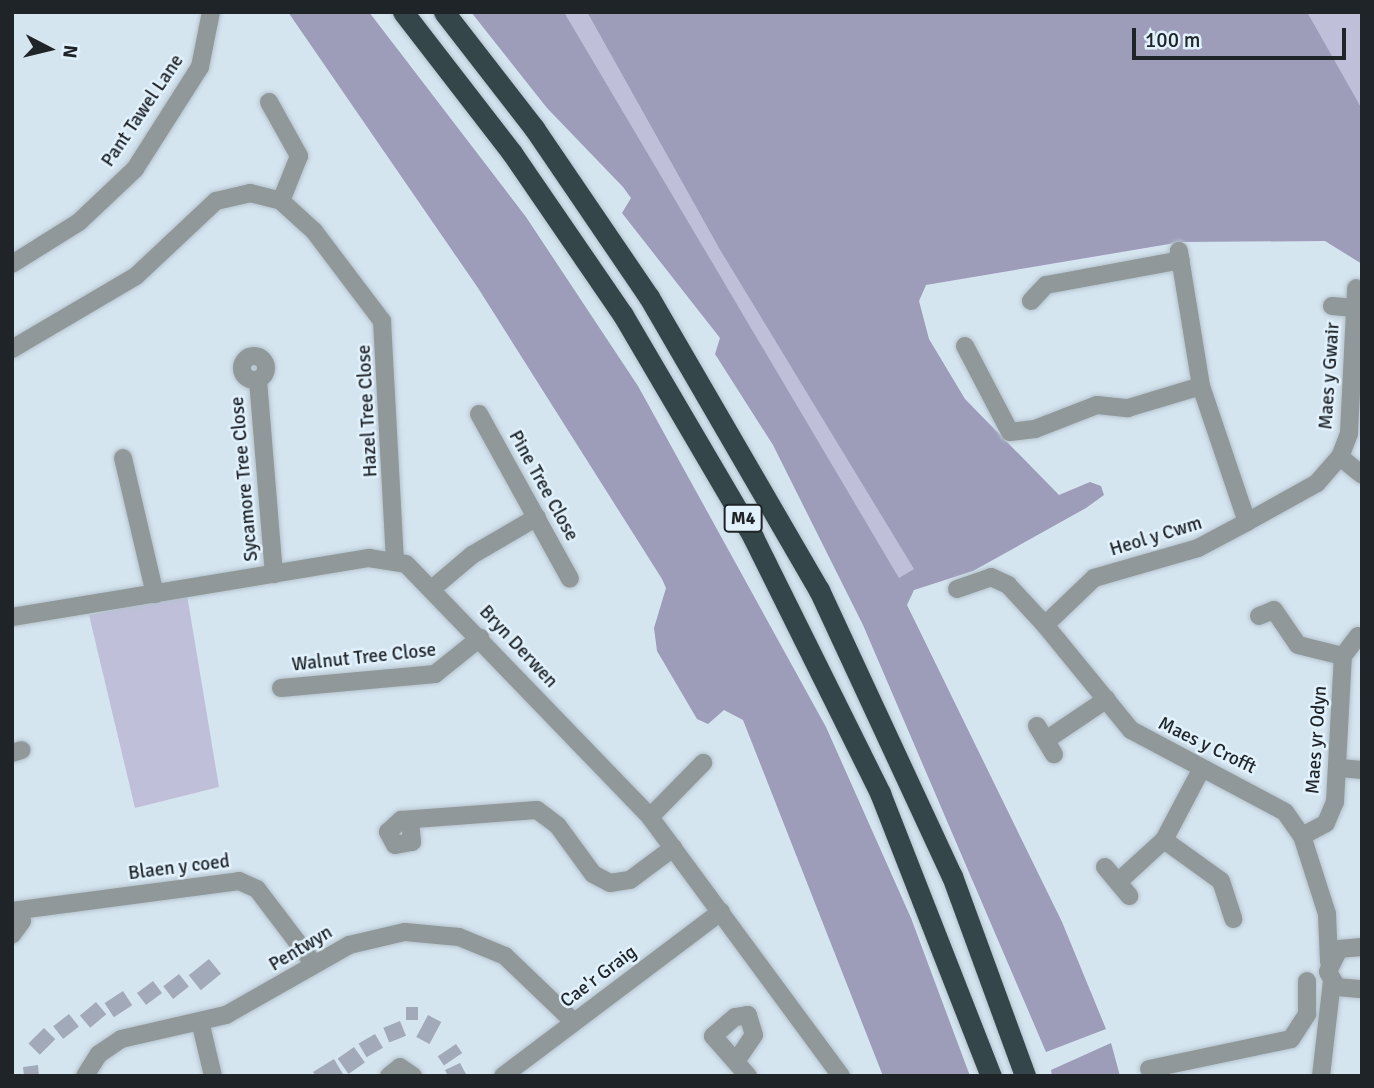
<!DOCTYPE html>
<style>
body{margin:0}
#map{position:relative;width:1374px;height:1088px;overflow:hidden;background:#d5e5f0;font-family:Signika,sans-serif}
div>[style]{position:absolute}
.green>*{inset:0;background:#c0bfda}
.forest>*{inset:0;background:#9d9cb9}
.building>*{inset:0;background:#a2a9b8;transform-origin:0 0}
.roads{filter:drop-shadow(0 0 2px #b4c2cc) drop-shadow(0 0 2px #b4c2cc)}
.minor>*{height:18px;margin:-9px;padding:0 9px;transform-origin:9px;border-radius:9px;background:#90989a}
.minor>.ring{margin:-9px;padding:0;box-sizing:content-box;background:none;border:18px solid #90989a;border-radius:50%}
.highway>*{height:21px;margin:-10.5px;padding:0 10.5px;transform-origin:10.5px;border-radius:10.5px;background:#35464a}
span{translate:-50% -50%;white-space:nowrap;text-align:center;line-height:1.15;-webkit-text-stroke:5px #e2f2fd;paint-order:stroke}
.shield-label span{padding:2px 5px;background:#e2f2fd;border:2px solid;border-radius:5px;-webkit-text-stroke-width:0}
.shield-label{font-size:18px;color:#1f2429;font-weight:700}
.street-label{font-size:19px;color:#1f2429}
.frame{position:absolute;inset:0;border:14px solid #1f2429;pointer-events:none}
.north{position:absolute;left:14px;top:14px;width:70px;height:70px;-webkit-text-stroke:5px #e2f2fd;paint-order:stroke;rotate:97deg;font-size:19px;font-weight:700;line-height:28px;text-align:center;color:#1f2429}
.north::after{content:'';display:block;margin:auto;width:24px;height:32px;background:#1f2429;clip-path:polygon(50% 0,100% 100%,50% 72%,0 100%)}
.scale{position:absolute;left:1132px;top:28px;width:214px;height:32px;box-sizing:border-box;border:4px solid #1f2429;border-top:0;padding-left:9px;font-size:21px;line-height:24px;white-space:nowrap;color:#1f2429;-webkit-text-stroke:5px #e2f2fd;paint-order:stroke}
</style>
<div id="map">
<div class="green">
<div style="clip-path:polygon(564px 12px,587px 12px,720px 250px,915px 569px,899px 579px)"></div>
<div style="clip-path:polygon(1307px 12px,1362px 12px,1362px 109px,1320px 38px)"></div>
<div style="clip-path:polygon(187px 595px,219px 787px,135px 808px,89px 615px)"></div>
</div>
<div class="forest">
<div style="clip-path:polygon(288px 12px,369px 12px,526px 217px,638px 386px,826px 727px,911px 918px,970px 1076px,883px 1076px,743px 720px,724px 710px,708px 724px,697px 719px,657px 651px,654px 628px,666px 588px,662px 579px,478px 288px)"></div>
<div style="clip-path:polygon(471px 12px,564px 12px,899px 578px,914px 569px,720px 250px,587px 12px,1307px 12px,1362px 109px,1362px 264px,1325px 241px,1181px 242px,926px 285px,919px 301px,929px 339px,965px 399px,1059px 495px,1090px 482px,1101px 486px,1104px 495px,1086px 508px,973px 571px,914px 590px,907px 605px,1062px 922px,1106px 1029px,1046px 1052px,863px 625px,773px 445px,715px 354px,720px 338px,622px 213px,631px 198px,623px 187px,547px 108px)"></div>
<div style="clip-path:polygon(1111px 1043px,1120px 1076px,1052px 1076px,1051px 1070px)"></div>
</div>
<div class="building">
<div style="left:209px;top:959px;width:19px;height:26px;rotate:51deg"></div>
<div style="left:179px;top:974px;width:16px;height:20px;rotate:52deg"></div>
<div style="left:153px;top:981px;width:15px;height:20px;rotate:53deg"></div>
<div style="left:123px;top:991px;width:17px;height:22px;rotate:57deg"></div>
<div style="left:96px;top:1002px;width:16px;height:21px;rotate:50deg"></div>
<div style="left:406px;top:1007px;width:12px;height:13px"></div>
<div style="left:69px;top:1014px;width:16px;height:20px;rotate:52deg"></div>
<div style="left:428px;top:1015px;width:15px;height:25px;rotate:28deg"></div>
<div style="left:400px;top:1021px;width:16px;height:18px;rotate:68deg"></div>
<div style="left:44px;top:1028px;width:16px;height:22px;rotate:45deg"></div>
<div style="left:375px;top:1034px;width:16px;height:19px;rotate:60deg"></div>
<div style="left:456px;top:1044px;width:11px;height:22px;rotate:56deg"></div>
<div style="left:354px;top:1047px;width:19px;height:20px;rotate:55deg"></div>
<div style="clip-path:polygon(334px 1059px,344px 1076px,316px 1076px,313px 1072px)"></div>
<div style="clip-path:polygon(460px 1063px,467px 1076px,448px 1076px,445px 1070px)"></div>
<div style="clip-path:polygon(38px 1065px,39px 1076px,24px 1076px,23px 1067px)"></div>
</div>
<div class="roads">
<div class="minor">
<div style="left:269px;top:102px;width:62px;rotate:60.9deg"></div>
<div style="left:299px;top:156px;width:48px;rotate:111.8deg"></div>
<div style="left:12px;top:264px;width:79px;rotate:-32.1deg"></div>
<div style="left:79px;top:222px;width:77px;rotate:-43.4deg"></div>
<div style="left:135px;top:169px;width:121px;rotate:-57.5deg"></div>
<div style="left:200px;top:67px;width:56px;rotate:-78.7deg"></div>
<div style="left:1031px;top:301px;width:22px;rotate:-47deg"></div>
<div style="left:1046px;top:285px;width:137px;rotate:-10.5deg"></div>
<div style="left:1332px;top:306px;width:23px;rotate:5deg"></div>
<div style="left:965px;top:346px;width:97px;rotate:62.4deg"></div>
<div style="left:1010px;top:432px;width:25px;rotate:-7deg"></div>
<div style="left:1035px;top:429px;width:66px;rotate:-21.2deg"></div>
<div style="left:1097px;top:405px;width:31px;rotate:6deg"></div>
<div style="left:1128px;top:408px;width:76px;rotate:-16.8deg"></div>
<div style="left:12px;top:349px;width:144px;rotate:-30.5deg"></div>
<div style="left:136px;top:276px;width:110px;rotate:-43.2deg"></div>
<div style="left:216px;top:201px;width:35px;rotate:-13deg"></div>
<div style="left:250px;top:193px;width:32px;rotate:14deg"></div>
<div style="left:281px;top:201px;width:45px;rotate:42.3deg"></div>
<div style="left:314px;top:231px;width:113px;rotate:52.9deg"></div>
<div style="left:382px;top:321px;width:239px;rotate:86.9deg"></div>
<div class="ring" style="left:242px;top:356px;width:6px;height:6px"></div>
<div style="left:258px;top:380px;width:195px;rotate:85.3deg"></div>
<div style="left:479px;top:414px;width:188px;rotate:61.1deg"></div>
<div style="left:1340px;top:457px;width:28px;rotate:39deg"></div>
<div style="left:123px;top:458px;width:140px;rotate:76.8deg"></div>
<div style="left:1247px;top:522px;width:80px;rotate:-29.1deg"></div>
<div style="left:1317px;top:483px;width:35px;rotate:-49deg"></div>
<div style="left:1340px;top:457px;width:26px;rotate:-69deg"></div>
<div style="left:1349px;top:433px;width:145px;rotate:-87.2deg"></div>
<div style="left:433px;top:588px;width:51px;rotate:-40.2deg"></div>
<div style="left:472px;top:555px;width:75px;rotate:-30.3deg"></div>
<div style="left:957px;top:589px;width:36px;rotate:-19deg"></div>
<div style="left:991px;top:577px;width:19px;rotate:25deg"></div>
<div style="left:1008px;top:585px;width:54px;rotate:47.2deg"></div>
<div style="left:1045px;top:625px;width:68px;rotate:-43.8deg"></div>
<div style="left:1094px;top:578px;width:108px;rotate:-16.1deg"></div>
<div style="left:1198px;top:548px;width:55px;rotate:-28deg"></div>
<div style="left:1247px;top:522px;width:144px;rotate:-108.7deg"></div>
<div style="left:1201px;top:386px;width:137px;rotate:-99.3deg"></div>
<div style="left:1259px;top:616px;width:16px;rotate:-22deg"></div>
<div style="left:1274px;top:610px;width:42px;rotate:55.6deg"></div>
<div style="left:1298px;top:645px;width:46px;rotate:13.7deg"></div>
<div style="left:12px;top:617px;width:362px;rotate:-9.4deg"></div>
<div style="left:369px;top:558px;width:37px;rotate:9deg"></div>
<div style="left:406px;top:564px;width:351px;rotate:46deg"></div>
<div style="left:650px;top:817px;width:322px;rotate:53.6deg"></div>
<div style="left:1045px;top:625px;width:136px;rotate:50.7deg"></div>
<div style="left:1131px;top:730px;width:174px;rotate:28deg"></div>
<div style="left:1285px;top:812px;width:29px;rotate:55deg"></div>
<div style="left:1302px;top:836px;width:82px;rotate:72.2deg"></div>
<div style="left:1327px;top:914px;width:48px;rotate:87.6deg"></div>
<div style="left:281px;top:688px;width:155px;rotate:-5.2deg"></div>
<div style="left:435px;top:674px;width:58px;rotate:-38.7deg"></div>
<div style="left:1037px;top:726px;width:33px;rotate:59deg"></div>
<div style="left:1046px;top:740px;width:73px;rotate:-33.9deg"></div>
<div style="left:12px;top:753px;width:10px;rotate:-17deg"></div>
<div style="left:1340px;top:768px;width:22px;rotate:5deg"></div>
<div style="left:650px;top:817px;width:76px;rotate:-45.5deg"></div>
<div style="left:410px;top:822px;width:20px;rotate:84deg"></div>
<div style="left:412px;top:842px;width:17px;rotate:170deg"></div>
<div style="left:395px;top:845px;width:15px;rotate:-118deg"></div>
<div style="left:388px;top:832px;width:18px;rotate:-43deg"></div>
<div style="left:401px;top:820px;width:136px;rotate:-4.2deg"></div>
<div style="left:537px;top:810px;width:26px;rotate:37deg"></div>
<div style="left:558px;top:826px;width:59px;rotate:53.9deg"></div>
<div style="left:593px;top:874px;width:19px;rotate:28deg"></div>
<div style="left:610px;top:883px;width:20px;rotate:-9deg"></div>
<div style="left:630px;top:880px;width:54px;rotate:-36.7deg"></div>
<div style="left:1302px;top:836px;width:27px;rotate:-28deg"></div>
<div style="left:1326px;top:823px;width:23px;rotate:-67deg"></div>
<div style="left:1335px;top:802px;width:146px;rotate:-86.9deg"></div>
<div style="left:1343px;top:656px;width:25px;rotate:-53deg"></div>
<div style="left:1164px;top:840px;width:70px;rotate:35.7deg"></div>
<div style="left:1221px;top:881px;width:40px;rotate:72deg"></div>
<div style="left:1105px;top:867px;width:38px;rotate:50deg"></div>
<div style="left:1118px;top:882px;width:62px;rotate:-42.4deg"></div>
<div style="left:1164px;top:840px;width:81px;rotate:-62.2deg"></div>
<div style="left:12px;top:911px;width:229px;rotate:-7.5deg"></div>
<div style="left:239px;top:881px;width:20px;rotate:24deg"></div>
<div style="left:257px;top:889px;width:94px;rotate:52.8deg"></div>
<div style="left:12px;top:911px;width:14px;rotate:45deg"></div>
<div style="left:22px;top:921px;width:17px;rotate:126deg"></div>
<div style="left:1362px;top:947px;width:23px;rotate:175deg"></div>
<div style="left:1339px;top:949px;width:25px;rotate:116deg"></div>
<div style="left:1328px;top:972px;width:17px;rotate:59deg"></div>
<div style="left:1337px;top:987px;width:25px;rotate:5deg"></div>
<div style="left:200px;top:1021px;width:57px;rotate:76.7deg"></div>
<div style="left:737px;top:1060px;width:30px;rotate:-56deg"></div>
<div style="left:754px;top:1035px;width:21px;rotate:-107deg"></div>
<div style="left:748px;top:1015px;width:13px;rotate:171deg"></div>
<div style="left:735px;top:1017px;width:29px;rotate:139deg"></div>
<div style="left:713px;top:1036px;width:53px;rotate:48.8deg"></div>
<div style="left:1149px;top:1069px;width:145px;rotate:-11.9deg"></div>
<div style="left:1291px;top:1039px;width:30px;rotate:-57deg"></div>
<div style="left:1307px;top:1014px;width:33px;rotate:-90deg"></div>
<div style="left:85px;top:1076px;width:26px;rotate:-58deg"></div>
<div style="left:99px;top:1054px;width:27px;rotate:-34deg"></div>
<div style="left:121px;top:1039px;width:108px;rotate:-12.9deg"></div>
<div style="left:226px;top:1015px;width:142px;rotate:-29.6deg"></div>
<div style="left:349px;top:945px;width:57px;rotate:-13.1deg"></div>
<div style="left:405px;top:932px;width:54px;rotate:5.3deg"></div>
<div style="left:459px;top:937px;width:50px;rotate:22.4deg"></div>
<div style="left:505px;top:956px;width:95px;rotate:43.7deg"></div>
<div style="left:389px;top:1076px;width:14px;rotate:-39deg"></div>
<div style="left:400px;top:1067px;width:16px;rotate:35deg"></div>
<div style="left:503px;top:1076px;width:273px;rotate:-37deg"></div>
<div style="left:1321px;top:1076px;width:96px;rotate:-83.4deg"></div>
</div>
<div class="highway">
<div style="left:403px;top:12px;width:178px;rotate:52.3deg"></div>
<div style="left:512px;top:153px;width:196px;rotate:55.6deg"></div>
<div style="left:623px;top:315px;width:257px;rotate:59.6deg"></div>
<div style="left:753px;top:537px;width:286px;rotate:63.6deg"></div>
<div style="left:880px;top:793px;width:304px;rotate:68.6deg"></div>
<div style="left:444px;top:12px;width:147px;rotate:52.2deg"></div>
<div style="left:534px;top:128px;width:204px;rotate:55.8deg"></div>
<div style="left:649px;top:297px;width:339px;rotate:59.9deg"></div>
<div style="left:819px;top:590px;width:315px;rotate:65.1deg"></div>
<div style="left:952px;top:876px;width:213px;rotate:69.9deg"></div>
</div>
</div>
<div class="shield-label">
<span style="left:743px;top:518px">M4</span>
</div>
<div class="street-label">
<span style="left:143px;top:111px;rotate:-56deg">Pant Tawel Lane</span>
<span style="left:1330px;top:376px;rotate:-86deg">Maes y Gwair</span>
<span style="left:368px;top:411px;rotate:-93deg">Hazel Tree Close</span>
<span style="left:245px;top:479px;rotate:-95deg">Sycamore Tree Close</span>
<span style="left:543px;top:486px;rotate:61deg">Pine Tree Close</span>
<span style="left:1156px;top:537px;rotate:-17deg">Heol y Cwm</span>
<span style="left:518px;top:647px;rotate:47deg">Bryn Derwen</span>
<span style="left:364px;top:658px;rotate:-6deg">Walnut Tree Close</span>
<span style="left:1317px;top:740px;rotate:-86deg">Maes yr Odyn</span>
<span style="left:1207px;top:746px;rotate:26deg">Maes y Crofft</span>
<span style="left:179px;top:868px;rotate:-7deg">Blaen y coed</span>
<span style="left:301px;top:949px;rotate:-31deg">Pentwyn</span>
<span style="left:599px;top:977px;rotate:-37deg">Cae'r Graig</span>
</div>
<div class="frame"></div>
<div class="north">N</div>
<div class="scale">100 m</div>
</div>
